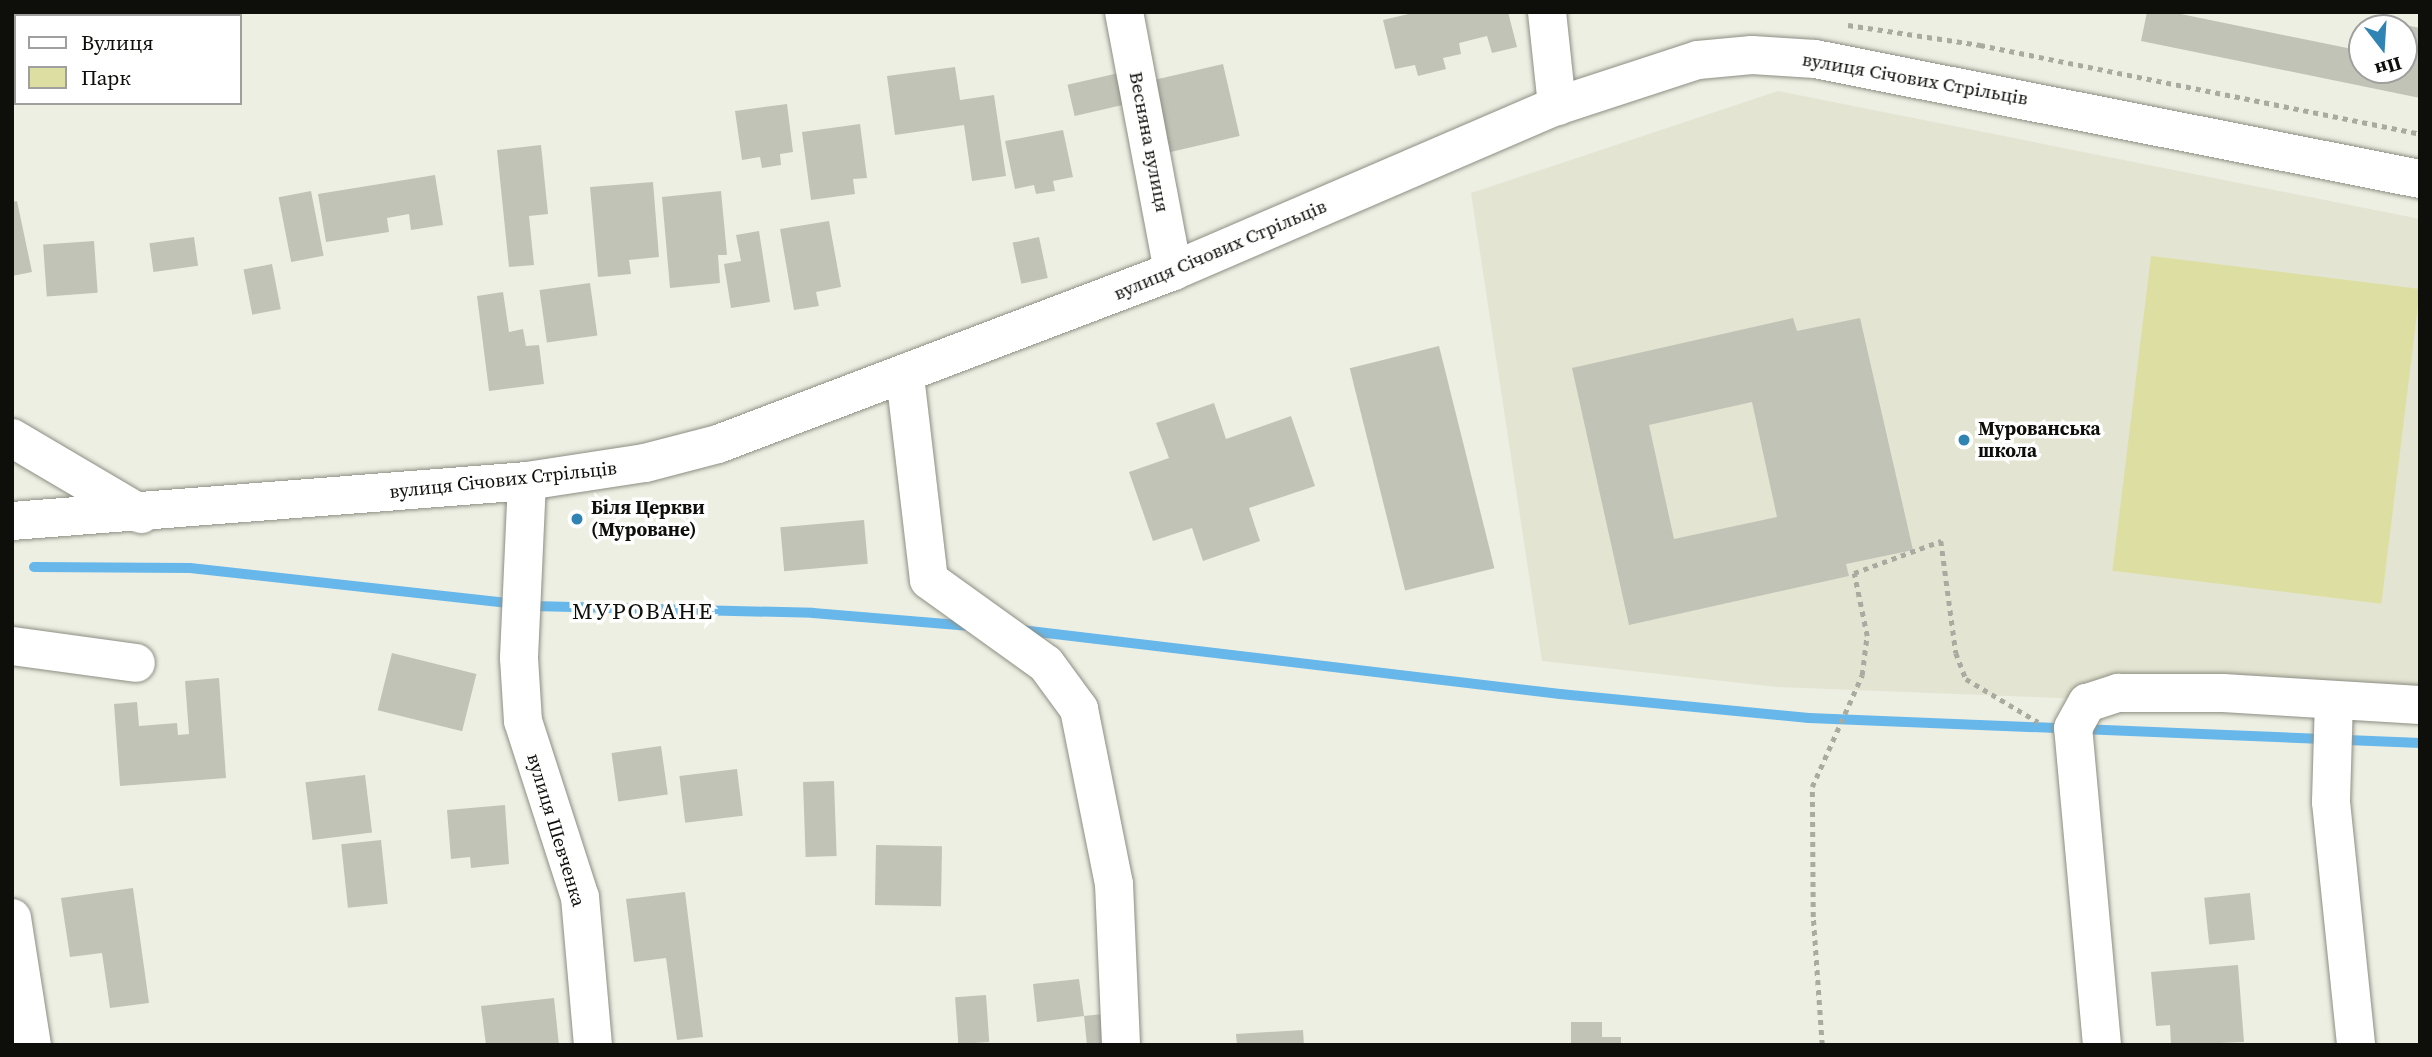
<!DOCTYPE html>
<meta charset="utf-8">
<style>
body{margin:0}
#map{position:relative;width:2432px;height:1057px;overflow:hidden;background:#eeefe3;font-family:"Source Serif 4",serif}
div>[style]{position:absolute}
.built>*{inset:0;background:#e3e4d1}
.green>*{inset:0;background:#dddfa2;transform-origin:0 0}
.stream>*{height:10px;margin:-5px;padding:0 5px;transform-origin:5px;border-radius:5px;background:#67b7ea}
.building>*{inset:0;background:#c2c3b7;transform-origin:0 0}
.path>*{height:4.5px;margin-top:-2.25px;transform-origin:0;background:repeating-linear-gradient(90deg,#a9aaa0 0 5px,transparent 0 10px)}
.roads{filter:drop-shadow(0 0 2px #8d8e83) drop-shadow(0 0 2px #8d8e83)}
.minor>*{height:38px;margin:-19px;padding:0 19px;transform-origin:19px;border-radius:19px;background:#fff}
.dots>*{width:19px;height:19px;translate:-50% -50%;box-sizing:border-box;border:4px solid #fff;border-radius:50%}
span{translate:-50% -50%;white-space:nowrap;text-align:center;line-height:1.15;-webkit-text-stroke:7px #fff;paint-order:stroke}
.street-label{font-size:19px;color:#0e0e0a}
.poi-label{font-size:19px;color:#0e0e0a;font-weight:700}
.left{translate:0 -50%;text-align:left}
.quarter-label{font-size:23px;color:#0e0e0a;letter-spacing:2px}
.frame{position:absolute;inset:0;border:14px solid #0e0e0a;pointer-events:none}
.legend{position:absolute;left:14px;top:14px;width:228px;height:91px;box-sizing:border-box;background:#fff;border:2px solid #9f9f9d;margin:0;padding:9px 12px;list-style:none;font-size:21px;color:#0e0e0a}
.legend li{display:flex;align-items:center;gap:14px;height:35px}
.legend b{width:35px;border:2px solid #9f9f9d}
.north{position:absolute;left:2348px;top:14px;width:70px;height:70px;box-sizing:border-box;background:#fff;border:2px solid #9f9f9d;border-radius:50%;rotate:163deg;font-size:19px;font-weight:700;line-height:28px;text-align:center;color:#0e0e0a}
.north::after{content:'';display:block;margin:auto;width:24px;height:32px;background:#3084b4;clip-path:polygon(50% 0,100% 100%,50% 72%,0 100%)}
</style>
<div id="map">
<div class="built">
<div style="clip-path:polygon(1778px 91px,2420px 219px,2420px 712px,1777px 687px,1542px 661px,1471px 193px)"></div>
</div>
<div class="green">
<div style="left:2151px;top:256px;width:271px;height:317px;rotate:7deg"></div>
</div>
<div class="stream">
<div style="left:34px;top:567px;width:156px;rotate:0.4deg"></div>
<div style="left:190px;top:568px;width:345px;rotate:6.3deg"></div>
<div style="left:533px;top:606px;width:280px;rotate:1.4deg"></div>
<div style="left:813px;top:613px;width:158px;rotate:4.7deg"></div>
<div style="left:1021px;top:630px;width:543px;rotate:6.77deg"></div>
<div style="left:1560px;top:694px;width:250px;rotate:5.5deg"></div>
<div style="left:1809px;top:718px;width:612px;rotate:2.34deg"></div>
</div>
<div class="building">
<div style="clip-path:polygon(1417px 12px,1508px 12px,1517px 47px,1492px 53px,1487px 36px,1459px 43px,1461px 54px,1443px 58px,1446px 69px,1418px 76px,1415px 65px,1395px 69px,1383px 20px)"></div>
<div style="clip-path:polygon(2147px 12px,2171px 12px,2362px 51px,2362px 70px,2404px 70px,2404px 28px,2378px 28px,2380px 20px,2420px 28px,2420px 98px,2141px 41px)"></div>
<div style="left:1223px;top:64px;width:74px;height:72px;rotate:77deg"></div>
<div style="clip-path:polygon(955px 67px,960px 100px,994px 95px,1006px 176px,972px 181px,964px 125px,895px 135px,887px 76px)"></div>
<div style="left:1123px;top:72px;width:32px;height:57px;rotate:77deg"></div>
<div style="clip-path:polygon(787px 104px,793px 152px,780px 154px,781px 165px,762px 168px,760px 157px,742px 160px,735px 111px)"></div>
<div style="clip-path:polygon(860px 124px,867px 178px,853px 179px,855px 194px,811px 200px,802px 132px)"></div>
<div style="clip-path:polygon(1063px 130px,1073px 177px,1053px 181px,1055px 191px,1036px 194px,1034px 185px,1015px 189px,1005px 141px)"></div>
<div style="clip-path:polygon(541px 145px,548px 214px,529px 216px,534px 265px,509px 267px,497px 150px)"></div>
<div style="clip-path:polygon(435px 175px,443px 225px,411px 230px,409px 214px,387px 218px,389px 232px,326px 242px,318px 194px)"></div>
<div style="clip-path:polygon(653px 182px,659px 257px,629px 260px,631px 274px,598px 277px,590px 187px)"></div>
<div style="left:311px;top:191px;width:66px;height:33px;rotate:79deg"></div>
<div style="clip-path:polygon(721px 191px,727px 255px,718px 255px,720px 283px,670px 288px,662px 197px)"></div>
<div style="clip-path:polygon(17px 201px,32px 272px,12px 276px,12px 202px)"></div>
<div style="clip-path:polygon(829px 221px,841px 287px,816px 292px,819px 306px,794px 310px,780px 229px)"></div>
<div style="clip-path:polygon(759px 231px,770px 302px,731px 308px,724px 264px,741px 261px,736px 235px)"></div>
<div style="left:194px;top:237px;width:29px;height:45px;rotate:82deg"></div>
<div style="left:1039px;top:237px;width:42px;height:27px;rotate:78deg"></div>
<div style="left:94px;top:241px;width:52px;height:51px;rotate:86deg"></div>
<div style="left:272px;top:264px;width:46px;height:29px;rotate:79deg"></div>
<div style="left:590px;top:283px;width:53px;height:51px;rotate:82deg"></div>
<div style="clip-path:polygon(503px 292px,509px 332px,523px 329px,526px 346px,539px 345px,544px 384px,489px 391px,477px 296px)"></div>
<div style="clip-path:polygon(evenodd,1793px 318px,1797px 331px,1860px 318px,1913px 550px,1846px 564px,1849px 576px,1629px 625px,1572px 368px,1793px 318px,1752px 402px,1777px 517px,1674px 539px,1649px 425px,1752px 402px)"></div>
<div style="left:1439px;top:346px;width:229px;height:92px;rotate:76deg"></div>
<div style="clip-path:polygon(1214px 403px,1226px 439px,1291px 416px,1315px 486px,1249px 508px,1260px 541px,1203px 561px,1192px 528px,1153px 541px,1129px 472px,1169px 458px,1156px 423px)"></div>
<div style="left:864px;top:520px;width:44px;height:84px;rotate:85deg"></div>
<div style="left:392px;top:653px;width:87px;height:59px;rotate:14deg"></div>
<div style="clip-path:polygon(219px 678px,226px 778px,120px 786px,114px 704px,137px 702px,139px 726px,177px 723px,178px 735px,189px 734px,185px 681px)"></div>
<div style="left:661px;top:746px;width:49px;height:50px;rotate:82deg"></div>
<div style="left:737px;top:769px;width:47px;height:58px;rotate:83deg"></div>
<div style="left:365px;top:775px;width:58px;height:60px;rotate:83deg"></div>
<div style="left:834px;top:781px;width:75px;height:31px;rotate:88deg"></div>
<div style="clip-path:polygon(505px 805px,509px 864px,471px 868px,470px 857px,451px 859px,447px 810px)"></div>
<div style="left:381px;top:840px;width:64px;height:40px;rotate:84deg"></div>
<div style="left:876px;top:845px;width:66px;height:60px;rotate:1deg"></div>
<div style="clip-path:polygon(133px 888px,149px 1003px,110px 1008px,102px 953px,70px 957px,61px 898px)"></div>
<div style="clip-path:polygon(685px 892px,703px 1037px,677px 1040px,666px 958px,634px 962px,626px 899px)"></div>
<div style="left:2250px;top:893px;width:47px;height:46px;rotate:84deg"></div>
<div style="clip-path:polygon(2238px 965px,2244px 1042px,2171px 1045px,2170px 1025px,2156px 1026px,2151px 972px)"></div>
<div style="clip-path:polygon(1079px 979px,1084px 1016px,1112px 1013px,1116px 1045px,1087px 1045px,1084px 1016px,1037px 1022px,1033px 984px)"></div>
<div style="left:986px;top:995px;width:47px;height:31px;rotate:86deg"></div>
<div style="clip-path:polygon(554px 998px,559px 1045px,486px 1045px,481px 1006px)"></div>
<div style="clip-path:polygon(1571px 1022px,1602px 1022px,1602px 1037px,1621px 1037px,1621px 1045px,1571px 1045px)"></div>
<div style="clip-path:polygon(1303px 1030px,1304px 1045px,1237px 1045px,1236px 1034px)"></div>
</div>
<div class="path">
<div style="left:1848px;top:25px;width:134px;rotate:8.6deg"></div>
<div style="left:1980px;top:45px;width:449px;rotate:11.4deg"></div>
<div style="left:1822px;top:1045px;width:128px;rotate:-94deg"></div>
<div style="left:1813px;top:917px;width:130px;rotate:-90.4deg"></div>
<div style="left:1812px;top:787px;width:123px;rotate:-65.9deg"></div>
<div style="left:1862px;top:675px;width:39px;rotate:-83deg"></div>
<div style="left:1867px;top:636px;width:64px;rotate:-101.7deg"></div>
<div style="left:1854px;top:573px;width:93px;rotate:-20.2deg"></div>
<div style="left:1941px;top:541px;width:113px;rotate:82.4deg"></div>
<div style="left:1956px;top:653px;width:28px;rotate:69deg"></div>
<div style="left:1966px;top:679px;width:84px;rotate:30.8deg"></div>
</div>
<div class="roads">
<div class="minor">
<div style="left:1124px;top:12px;width:264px;rotate:79.3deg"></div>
<div style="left:1547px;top:12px;width:95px;rotate:83.9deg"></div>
<div style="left:905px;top:376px;width:205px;rotate:83.3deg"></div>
<div style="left:929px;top:580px;width:144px;rotate:35.7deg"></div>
<div style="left:1046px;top:664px;width:56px;rotate:53.7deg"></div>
<div style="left:1079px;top:709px;width:178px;rotate:78.7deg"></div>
<div style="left:1114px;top:884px;width:161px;rotate:87.5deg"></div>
<div style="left:12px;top:438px;width:150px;rotate:30.5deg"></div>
<div style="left:527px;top:481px;width:177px;rotate:92.6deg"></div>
<div style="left:519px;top:658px;width:63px;rotate:86.4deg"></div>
<div style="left:523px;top:721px;width:185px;rotate:72.1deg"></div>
<div style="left:580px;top:897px;width:149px;rotate:85deg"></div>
<div style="left:12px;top:521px;width:517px;rotate:-4.44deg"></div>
<div style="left:527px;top:481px;width:119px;rotate:-8.7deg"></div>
<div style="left:645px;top:463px;width:75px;rotate:-14.6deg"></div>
<div style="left:718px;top:444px;width:487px;rotate:-20.8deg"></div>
<div style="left:1173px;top:271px;width:418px;rotate:-23.3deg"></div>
<div style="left:1557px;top:106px;width:148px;rotate:-18.1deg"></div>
<div style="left:1698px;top:60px;width:54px;rotate:-5.3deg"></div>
<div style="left:1752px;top:55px;width:63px;rotate:3.6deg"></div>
<div style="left:1815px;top:59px;width:617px;rotate:11.22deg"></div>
<div style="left:12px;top:646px;width:125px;rotate:7.8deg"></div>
<div style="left:2334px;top:700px;width:102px;rotate:91.7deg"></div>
<div style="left:2331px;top:802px;width:244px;rotate:84.1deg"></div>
<div style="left:12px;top:918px;width:129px;rotate:81.1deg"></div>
<div style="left:2102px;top:1045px;width:318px;rotate:-95.2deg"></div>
<div style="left:2073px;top:728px;width:29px;rotate:-61deg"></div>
<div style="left:2087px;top:703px;width:33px;rotate:-18deg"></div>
<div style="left:2118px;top:693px;width:105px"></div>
<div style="left:2223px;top:693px;width:197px;rotate:3.5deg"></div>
</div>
</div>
<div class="dots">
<div style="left:1964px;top:440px;background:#3084b4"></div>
<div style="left:577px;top:519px;background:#3084b4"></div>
</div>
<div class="street-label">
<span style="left:1915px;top:79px;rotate:10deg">вулиця Січових Стрільців</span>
<span style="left:1149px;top:142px;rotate:79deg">Весняна вулиця</span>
<span style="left:1220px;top:250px;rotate:-23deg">вулиця Січових Стрільців</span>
<span style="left:503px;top:480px;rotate:-6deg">вулиця Січових Стрільців</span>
<span style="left:556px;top:830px;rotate:73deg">вулиця Шевченка</span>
</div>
<div class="poi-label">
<span class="left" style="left:1978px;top:440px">Мурованська<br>школа</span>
<span class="left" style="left:591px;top:519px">Біля Церкви<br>(Муроване)</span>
</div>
<div class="quarter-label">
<span style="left:643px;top:611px">МУРОВАНЕ</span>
</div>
<div class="frame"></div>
<ul class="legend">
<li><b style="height:9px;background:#fff"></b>Вулиця</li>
<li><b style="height:19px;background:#dddfa2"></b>Парк</li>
</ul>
<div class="north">Пн</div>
</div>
